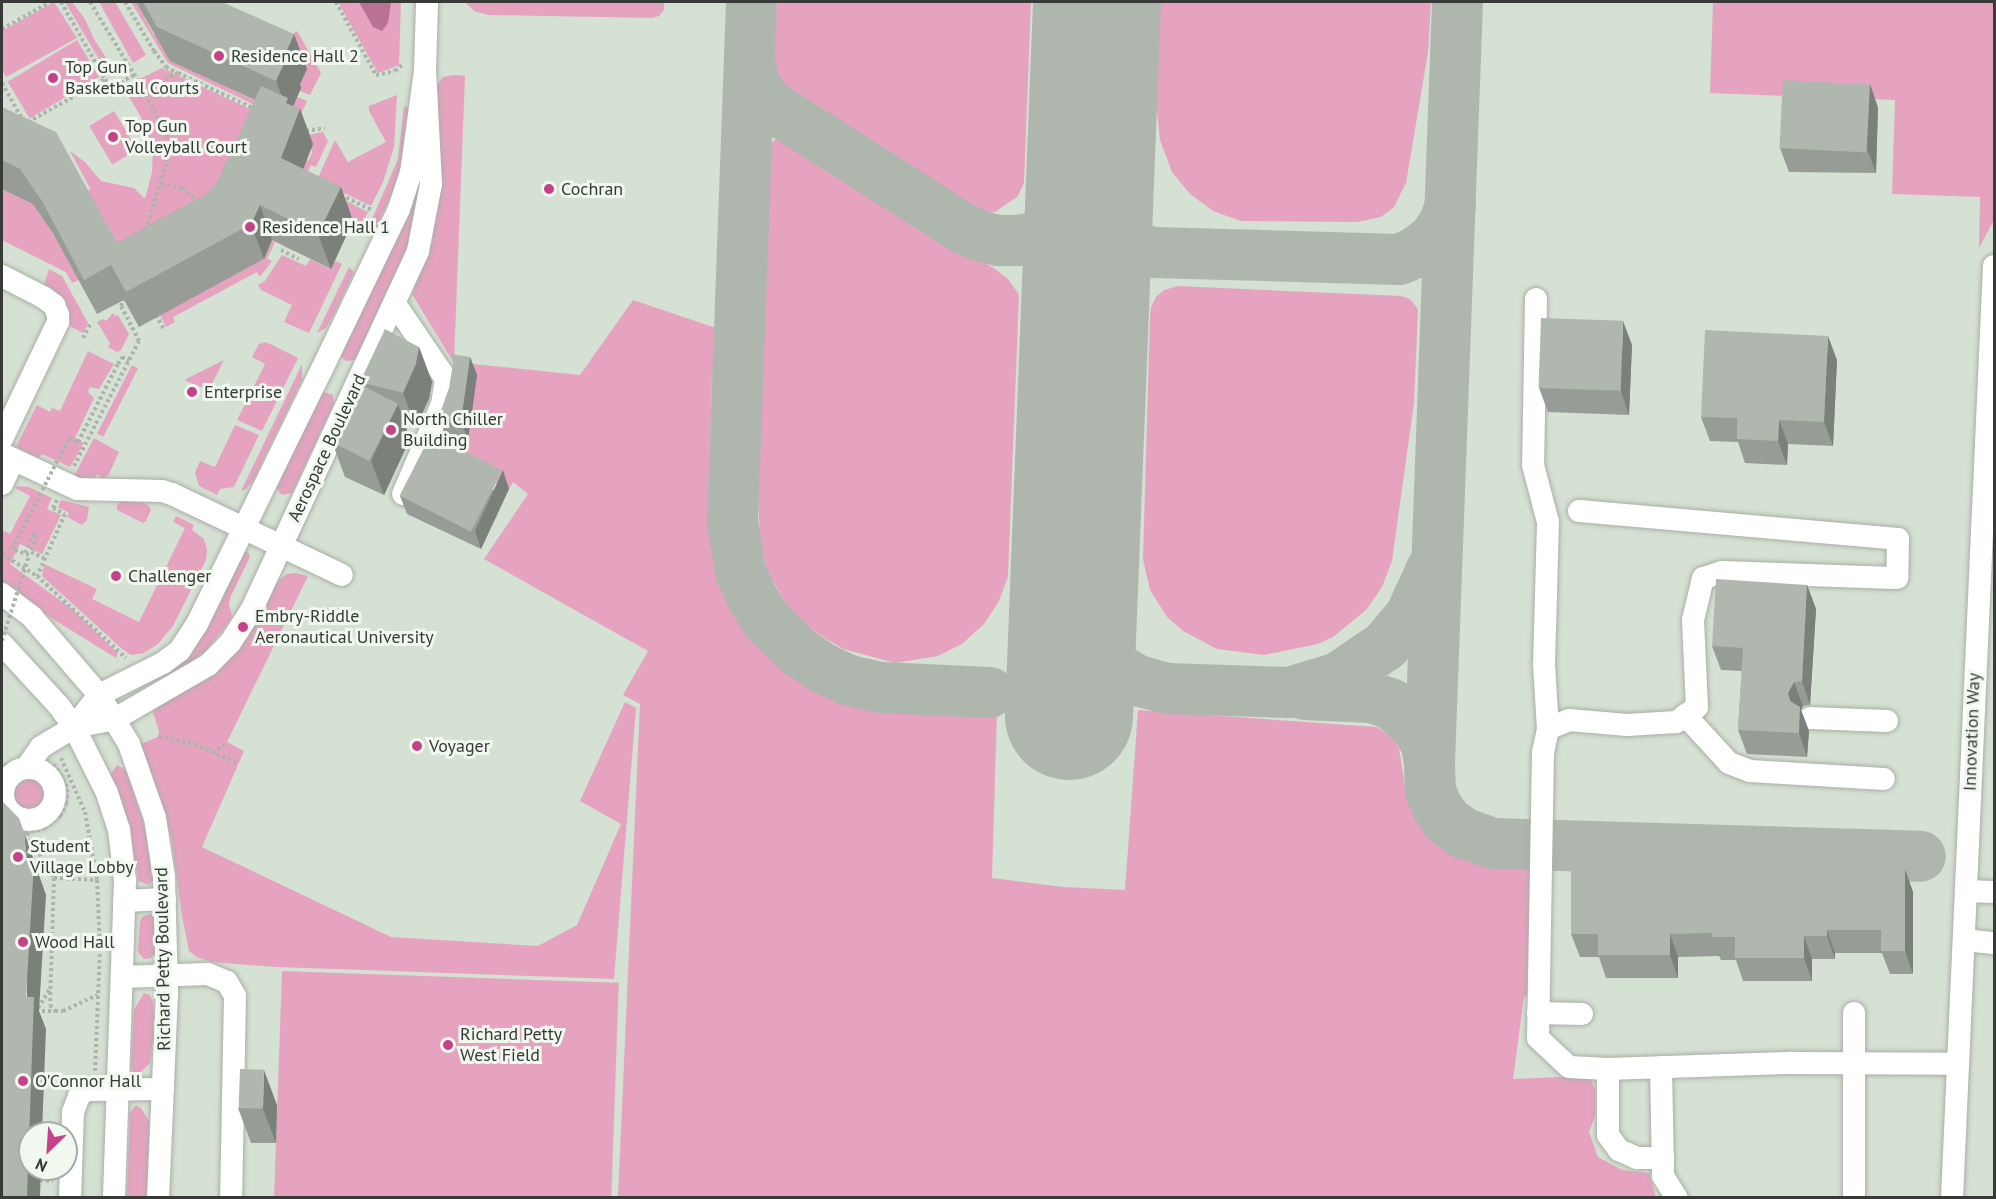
<!DOCTYPE html>
<style>
body{margin:0}
#map{position:relative;width:1996px;height:1199px;overflow:hidden;background:#e3ebe2;font-family:"PT Sans",sans-serif}
div>[style]{position:absolute}
.built>*{inset:0;background:#d5e1d2}
.green>*{inset:0;background:#e5a3c0;transform-origin:0 0}
.round{border-radius:50%}
.water>*{inset:0;background:#ba7293}
.taxiway>*{height:51px;margin:-25.5px;padding:0 25.5px;transform-origin:25.5px;border-radius:25.5px;background:#afb6ae}
.runway>*{height:128px;margin:-64px;padding:0 64px;transform-origin:64px;border-radius:64px;background:#afb6ae}
.path>*{height:4px;margin-top:-2px;transform-origin:0;background:repeating-linear-gradient(90deg,#adb4ac 0 3px,transparent 0 6px)}
.roads{filter:drop-shadow(0 0 2px #a9afa7) drop-shadow(0 0 2px #a9afa7)}
.minor>*{height:22px;margin:-11px;padding:0 11px;transform-origin:11px;border-radius:11px;background:#fff}
.minor>.ring{margin:-11px;padding:0;box-sizing:content-box;background:none;border:22px solid #fff;border-radius:50%}
.path-bridge>*{height:4px;margin-top:-2px;transform-origin:0;background:repeating-linear-gradient(90deg,#adb4ac 0 3px,transparent 0 6px)}
.wall>*{inset:0;background:#979d96}
.shaded-wall>*{inset:0;background:#7b807a}
.building>*{inset:0;background:#b0b7ae;transform-origin:0 0}
.dots>*{width:16px;height:16px;translate:-50% -50%;box-sizing:border-box;border:3px solid #f1f8ef;border-radius:50%}
span{translate:-50% -50%;white-space:nowrap;text-align:center;line-height:1.15;-webkit-text-stroke:6px #f1f8ef;paint-order:stroke}
.poi-label{font-size:18px;color:#373a36}
.left{translate:0 -50%;text-align:left}
.street-label{font-size:18px;color:#373a36}
.frame{position:absolute;inset:0;border:3px solid #373a36;pointer-events:none}
.north{position:absolute;left:18px;top:1121px;width:60px;height:60px;box-sizing:border-box;background:#f1f8ef;border:2px solid #a7aca5;border-radius:50%;rotate:205deg;font-size:16px;font-weight:700;line-height:24px;text-align:center;color:#373a36}
.north::after{content:'';display:block;margin:auto;width:21px;height:27px;background:#c64288;clip-path:polygon(50% 0,100% 100%,50% 72%,0 100%)}
</style>
<div id="map">
<div class="built">
<div style="clip-path:polygon(evenodd,2px 2px,1994px 2px,1994px 1197px,2px 1198px,2px 2px,30px 1133px,66px 1133px,66px 1169px,30px 1169px,30px 1133px)"></div>
</div>
<div class="green">
<div style="clip-path:polygon(54px 2px,77px 38px,6px 77px,2px 69px,2px 31px)"></div>
<div style="clip-path:polygon(65px 2px,72px 2px,85px 19px,94px 39px,115px 72px,109px 76px)"></div>
<div style="clip-path:polygon(99px 2px,115px 2px,146px 55px,133px 63px)"></div>
<div style="clip-path:polygon(131px 2px,141px 2px,148px 15px,144px 17px,154px 35px,158px 34px,233px 90px,252px 99px,295px 100px,297px 97px,307px 101px,296px 125px,168px 63px)"></div>
<div style="clip-path:polygon(338px 2px,401px 2px,399px 65px,378px 73px)"></div>
<div style="clip-path:polygon(465px 2px,664px 2px,664px 10px,659px 16px,652px 18px,488px 15px,474px 11px)"></div>
<div style="clip-path:polygon(769px 2px,1031px 2px,1024px 183px,1018px 196px,995px 212px,979px 214px,967px 212px,785px 94px,772px 81px,767px 67px)"></div>
<div style="clip-path:polygon(1160px 2px,1431px 2px,1428px 52px,1406px 183px,1394px 207px,1381px 217px,1357px 222px,1241px 221px,1213px 211px,1190px 194px,1172px 172px,1160px 140px,1156px 102px)"></div>
<div style="clip-path:polygon(1713px 2px,1994px 2px,1994px 220px,1979px 248px,1980px 197px,1892px 194px,1895px 100px,1710px 93px)"></div>
<div style="clip-path:polygon(297px 31px,321px 73px,310px 95px,300px 91px,298px 87px,306px 68px,283px 40px)"></div>
<div style="left:77px;top:40px;width:43px;height:81px;rotate:59deg"></div>
<div style="clip-path:polygon(162px 68px,263px 115px,260px 151px,126px 261px,84px 189px,91px 190px,70px 151px,85px 162px,101px 181px,134px 188px,145px 199px,152px 172px,153px 148px,141px 117px,123px 87px)"></div>
<div style="clip-path:polygon(455px 75px,465px 76px,454px 362px,580px 375px,633px 300px,719px 329px,712px 377px,708px 502px,725px 593px,765px 651px,819px 687px,884px 712px,997px 711px,992px 878px,1063px 887px,1125px 890px,1138px 710px,1377px 727px,1394px 739px,1399px 748px,1407px 798px,1414px 815px,1433px 838px,1450px 850px,1469px 856px,1500px 862px,1531px 863px,1527px 996px,1524px 997px,1513px 1079px,1584px 1076px,1591px 1080px,1595px 1089px,1595px 1116px,1589px 1132px,1598px 1157px,1622px 1170px,1649px 1173px,1656px 1197px,618px 1197px,640px 704px,623px 695px,648px 651px,484px 559px,528px 494px,513px 482px,509px 489px,437px 452px,445px 434px,454px 363px,412px 294px,432px 242px,441px 177px,436px 86px,443px 77px)"></div>
<div style="clip-path:polygon(397px 95px,394px 147px,383px 182px,371px 206px,317px 180px,335px 140px,348px 162px,386px 142px,369px 111px,369px 106px)"></div>
<div style="clip-path:polygon(404px 106px,410px 109px,400px 176px,373px 234px,370px 235px,366px 233px,398px 159px)"></div>
<div style="left:114px;top:111px;width:45px;height:29px;rotate:59deg"></div>
<div style="clip-path:polygon(323px 132px,328px 141px,316px 167px,311px 165px,282px 228px,305px 160px,308px 161px,312px 153px,308px 135px)"></div>
<div style="clip-path:polygon(777px 138px,792px 140px,998px 271px,1008px 279px,1019px 295px,1008px 576px,999px 601px,984px 624px,962px 644px,938px 656px,895px 663px,843px 649px,817px 633px,792px 613px,767px 571px,760px 536px,754px 424px,763px 157px,764px 149px)"></div>
<div style="clip-path:polygon(2px 185px,26px 196px,39px 210px,54px 236px,57px 234px,72px 268px,81px 279px,72px 283px,66px 272px,2px 240px)"></div>
<div style="clip-path:polygon(314px 185px,368px 212px,357px 235px,349px 231px,353px 221px,316px 204px,294px 251px,285px 247px)"></div>
<div style="clip-path:polygon(418px 187px,418px 207px,404px 259px,356px 360px,346px 361px,340px 355px)"></div>
<div style="clip-path:polygon(272px 240px,275px 242px,267px 259px,272px 261px,260px 277px,257px 272px,173px 317px,175px 322px,166px 327px,160px 315px,264px 259px)"></div>
<div style="clip-path:polygon(282px 255px,306px 266px,310px 259px,330px 269px,335px 261px,342px 264px,309px 333px,284px 322px,292px 305px,261px 290px,258px 285px,265px 281px)"></div>
<div style="clip-path:polygon(349px 267px,354px 272px,333px 316px,326px 328px,317px 333px)"></div>
<div style="clip-path:polygon(49px 269px,62px 276px,88px 323px,83px 333px,70px 326px,70px 314px,65px 300px,44px 285px)"></div>
<div style="clip-path:polygon(1178px 286px,1401px 296px,1410px 299px,1418px 309px,1414px 403px,1392px 561px,1382px 587px,1366px 610px,1333px 637px,1318px 644px,1264px 655px,1217px 649px,1183px 631px,1167px 617px,1150px 590px,1143px 559px,1150px 318px,1151px 307px,1156px 297px,1164px 290px)"></div>
<div style="clip-path:polygon(113px 313px,115px 316px,118px 315px,129px 334px,121px 350px,117px 352px,108px 347px,110px 343px,97px 322px,103px 319px,106px 321px)"></div>
<div style="clip-path:polygon(266px 342px,298px 358px,262px 431px,237px 420px,265px 364px,252px 357px,259px 344px)"></div>
<div style="clip-path:polygon(88px 351px,114px 364px,99px 389px,90px 387px,88px 392px,94px 398px,75px 438px,84px 443px,70px 467px,42px 454px,39px 458px,16px 447px,37px 405px,50px 412px,52px 408px,60px 411px)"></div>
<div style="clip-path:polygon(224px 360px,209px 390px,186px 381px,186px 379px)"></div>
<div style="clip-path:polygon(302px 364px,302px 380px,253px 481px,246px 489px,241px 491px)"></div>
<div style="left:132px;top:365px;width:7px;height:77px;rotate:27deg"></div>
<div style="clip-path:polygon(323px 392px,333px 395px,334px 403px,292px 493px,282px 495px,275px 486px,320px 394px)"></div>
<div style="clip-path:polygon(235px 425px,259px 435px,234px 487px,220px 489px,217px 495px,199px 486px,195px 473px,200px 461px,215px 467px)"></div>
<div style="clip-path:polygon(94px 438px,119px 452px,109px 474px,102px 480px,100px 475px,96px 475px,95px 481px,73px 478px)"></div>
<div style="clip-path:polygon(17px 486px,29px 487px,52px 498px,47px 509px,61px 515px,42px 554px,20px 544px,10px 564px,72px 609px,118px 653px,116px 658px,35px 608px,2px 581px,2px 530px,10px 534px,30px 496px,15px 488px)"></div>
<div style="clip-path:polygon(61px 500px,89px 507px,87px 520px,82px 525px,67px 517px,69px 513px,58px 507px)"></div>
<div style="clip-path:polygon(122px 501px,142px 502px,149px 506px,151px 510px,146px 521px,143px 523px,117px 510px,117px 505px)"></div>
<div style="clip-path:polygon(176px 516px,194px 525px,192px 530px,204px 539px,207px 550px,206px 560px,173px 626px,158px 644px,144px 653px,131px 655px,121px 648px,42px 576px,44px 564px,97px 589px,92px 599px,139px 622px,185px 528px,173px 522px)"></div>
<div style="clip-path:polygon(243px 551px,248px 552px,250px 557px,231px 596px,229px 603px,232px 616px,229px 622px,206px 651px,176px 672px,173px 666px)"></div>
<div style="clip-path:polygon(296px 573px,308px 576px,227px 742px,244px 751px,202px 847px,391px 937px,538px 946px,577px 925px,621px 824px,580px 801px,625px 702px,636px 708px,614px 979px,277px 967px,212px 962px,197px 957px,189px 951px,182px 916px,171px 835px,141px 744px,158px 737px,159px 732px,152px 708px,208px 679px,226px 663px,248px 637px,274px 584px,287px 574px)"></div>
<div style="clip-path:polygon(117px 765px,126px 770px,146px 831px,154px 879px,148px 885px,139px 881px,126px 820px,110px 775px)"></div>
<div class="round" style="left:14px;top:779px;width:32px;height:32px"></div>
<div style="clip-path:polygon(151px 914px,155px 917px,157px 950px,151px 958px,144px 959px,138px 952px,140px 920px,143px 916px)"></div>
<div style="left:282px;top:971px;width:337px;height:227px;rotate:2deg"></div>
<div style="clip-path:polygon(144px 993px,150px 995px,153px 1003px,154px 1033px,150px 1063px,138px 1075px,133px 1073px,131px 1067px,134px 1010px)"></div>
<div style="clip-path:polygon(136px 1105px,141px 1108px,149px 1121px,148px 1197px,127px 1198px,130px 1113px)"></div>
</div>
<div class="water">
<div style="clip-path:polygon(359px 2px,391px 2px,388px 23px,382px 31px,373px 27px)"></div>
</div>
<div class="taxiway">
<div style="left:751px;top:2px;width:518px;rotate:92.1deg"></div>
<div style="left:732px;top:520px;width:52px;rotate:81.1deg"></div>
<div style="left:740px;top:571px;width:27px;rotate:66deg"></div>
<div style="left:751px;top:596px;width:30px;rotate:57deg"></div>
<div style="left:767px;top:621px;width:45px;rotate:44.1deg"></div>
<div style="left:799px;top:652px;width:29px;rotate:34deg"></div>
<div style="left:823px;top:668px;width:29px;rotate:25deg"></div>
<div style="left:849px;top:680px;width:32px;rotate:13deg"></div>
<div style="left:880px;top:687px;width:109px;rotate:2.6deg"></div>
<div style="left:1457px;top:2px;width:762px;rotate:92.11deg"></div>
<div style="left:1429px;top:763px;width:27px;rotate:88deg"></div>
<div style="left:1430px;top:790px;width:18px;rotate:68deg"></div>
<div style="left:1437px;top:807px;width:17px;rotate:54deg"></div>
<div style="left:1447px;top:821px;width:19px;rotate:36deg"></div>
<div style="left:1462px;top:832px;width:32px;rotate:20deg"></div>
<div style="left:1492px;top:843px;width:428px;rotate:1.7deg"></div>
<div style="left:749px;top:58px;width:26px;rotate:79deg"></div>
<div style="left:754px;top:84px;width:17px;rotate:57deg"></div>
<div style="left:763px;top:98px;width:17px;rotate:40deg"></div>
<div style="left:776px;top:109px;width:222px;rotate:32.5deg"></div>
<div style="left:963px;top:228px;width:20px;rotate:24deg"></div>
<div style="left:981px;top:236px;width:17px;rotate:13deg"></div>
<div style="left:998px;top:240px;width:19px"></div>
<div style="left:1017px;top:240px;width:17px;rotate:-10deg"></div>
<div style="left:1034px;top:237px;width:23px;rotate:-23deg"></div>
<div style="left:1055px;top:228px;width:21px;rotate:-41deg"></div>
<div style="left:1071px;top:214px;width:47px;rotate:-65.1deg"></div>
<div style="left:1091px;top:171px;width:31px;rotate:84deg"></div>
<div style="left:1094px;top:202px;width:26px;rotate:65deg"></div>
<div style="left:1105px;top:226px;width:30px;rotate:40deg"></div>
<div style="left:1128px;top:245px;width:25px;rotate:16deg"></div>
<div style="left:1152px;top:252px;width:247px;rotate:1.6deg"></div>
<div style="left:1399px;top:259px;width:17px;rotate:-24deg"></div>
<div style="left:1415px;top:252px;width:24px;rotate:-38deg"></div>
<div style="left:1434px;top:237px;width:18px;rotate:-56deg"></div>
<div style="left:1444px;top:222px;width:18px;rotate:-71deg"></div>
<div style="left:1075px;top:593px;width:23px;rotate:80deg"></div>
<div style="left:1079px;top:616px;width:35px;rotate:59deg"></div>
<div style="left:1097px;top:646px;width:30px;rotate:48deg"></div>
<div style="left:1117px;top:668px;width:23px;rotate:31deg"></div>
<div style="left:1137px;top:680px;width:31px;rotate:15deg"></div>
<div style="left:1167px;top:688px;width:122px;rotate:1.9deg"></div>
<div style="left:1289px;top:692px;width:51px;rotate:-17deg"></div>
<div style="left:1338px;top:677px;width:57px;rotate:-34.2deg"></div>
<div style="left:1385px;top:645px;width:39px;rotate:-50deg"></div>
<div style="left:1410px;top:615px;width:51px;rotate:-65.5deg"></div>
<div style="left:1304px;top:694px;width:67px;rotate:2.6deg"></div>
<div style="left:1371px;top:697px;width:20px;rotate:18deg"></div>
<div style="left:1390px;top:703px;width:31px;rotate:40deg"></div>
<div style="left:1414px;top:723px;width:24px;rotate:60deg"></div>
<div style="left:1426px;top:744px;width:19px;rotate:81deg"></div>
</div>
<div class="runway">
<div style="left:1069px;top:716px;width:715px;rotate:-87.75deg"></div>
</div>
<div class="path">
<div style="left:61px;top:2px;width:89px;rotate:60.3deg"></div>
<div style="left:90px;top:2px;width:102px;rotate:58.7deg"></div>
<div style="left:143px;top:89px;width:51px;rotate:63.4deg"></div>
<div style="left:166px;top:135px;width:23px;rotate:85deg"></div>
<div style="left:168px;top:158px;width:74px;rotate:107.2deg"></div>
<div style="left:125px;top:2px;width:57px;rotate:59.4deg"></div>
<div style="left:154px;top:51px;width:20px;rotate:53deg"></div>
<div style="left:166px;top:67px;width:13px;rotate:29deg"></div>
<div style="left:336px;top:2px;width:83px;rotate:61.3deg"></div>
<div style="left:376px;top:75px;width:19px;rotate:-12deg"></div>
<div style="left:395px;top:71px;width:11px;rotate:-41deg"></div>
<div style="left:2px;top:29px;width:55px;rotate:-29.4deg"></div>
<div style="left:2px;top:83px;width:41px;rotate:60.9deg"></div>
<div style="left:143px;top:89px;width:38px;rotate:-25deg"></div>
<div style="left:178px;top:73px;width:85px;rotate:25.1deg"></div>
<div style="left:28px;top:122px;width:88px;rotate:-29.2deg"></div>
<div style="left:105px;top:79px;width:10px;rotate:61deg"></div>
<div style="left:110px;top:88px;width:27px;rotate:-28deg"></div>
<div style="left:306px;top:131px;width:19px;rotate:-9deg"></div>
<div style="left:161px;top:184px;width:21px;rotate:11deg"></div>
<div style="left:182px;top:188px;width:19px;rotate:39deg"></div>
<div style="left:341px;top:195px;width:34px;rotate:26deg"></div>
<div style="left:281px;top:250px;width:20px;rotate:27deg"></div>
<div style="left:156px;top:315px;width:18px;rotate:61deg"></div>
<div style="left:83px;top:338px;width:17px;rotate:-62deg"></div>
<div style="left:118px;top:364px;width:8px;rotate:-60deg"></div>
<div style="left:122px;top:357px;width:8px;rotate:30deg"></div>
<div style="left:74px;top:466px;width:141px;rotate:-62.5deg"></div>
<div style="left:139px;top:341px;width:39px;rotate:-117deg"></div>
<div style="left:121px;top:306px;width:11px;rotate:-68deg"></div>
<div style="left:57px;top:500px;width:9px;rotate:117deg"></div>
<div style="left:53px;top:508px;width:13px;rotate:27deg"></div>
<div style="left:65px;top:514px;width:68px;rotate:114.3deg"></div>
<div style="left:37px;top:576px;width:121px;rotate:42.7deg"></div>
<div style="left:25px;top:553px;width:22px;rotate:-66deg"></div>
<div style="left:34px;top:533px;width:4px;rotate:45deg"></div>
<div style="left:37px;top:536px;width:17px;rotate:111deg"></div>
<div style="left:31px;top:552px;width:14px;rotate:25deg"></div>
<div style="left:2px;top:554px;width:41px;rotate:32.2deg"></div>
<div style="left:159px;top:736px;width:37px;rotate:13deg"></div>
<div style="left:195px;top:744px;width:47px;rotate:24.9deg"></div>
<div style="left:213px;top:753px;width:18px;rotate:-38deg"></div>
<div style="left:61px;top:758px;width:59px;rotate:66deg"></div>
<div style="left:85px;top:812px;width:69px;rotate:80deg"></div>
<div style="left:97px;top:880px;width:68px;rotate:87.5deg"></div>
<div style="left:100px;top:948px;width:123px;rotate:92.3deg"></div>
<div style="left:2px;top:771px;width:11px;rotate:-56deg"></div>
<div style="left:25px;top:832px;width:19px;rotate:-9deg"></div>
<div style="left:44px;top:829px;width:21px;rotate:-39deg"></div>
<div style="left:60px;top:816px;width:13px;rotate:-63deg"></div>
<div style="left:66px;top:804px;width:17px;rotate:-87deg"></div>
<div style="left:67px;top:787px;width:26px;rotate:-119deg"></div>
<div style="left:27px;top:833px;width:52px;rotate:59deg"></div>
<div style="left:54px;top:878px;width:127px;rotate:91.8deg"></div>
<div style="left:50px;top:1005px;width:8px;rotate:50deg"></div>
<div style="left:55px;top:1011px;width:8px"></div>
<div style="left:63px;top:1011px;width:38px;rotate:-25deg"></div>
<div style="left:54px;top:878px;width:43px;rotate:2.7deg"></div>
<div style="left:38px;top:1008px;width:22px;rotate:-58deg"></div>
<div style="left:36px;top:1011px;width:19px"></div>
<div style="left:40px;top:1180px;width:13px;rotate:4deg"></div>
</div>
<div class="roads">
<div class="minor">
<div style="left:2px;top:276px;width:46px;rotate:27.1deg"></div>
<div style="left:43px;top:297px;width:14px;rotate:36deg"></div>
<div style="left:54px;top:305px;width:11px;rotate:68deg"></div>
<div style="left:58px;top:315px;width:7px;rotate:90deg"></div>
<div style="left:58px;top:322px;width:130px;rotate:115.6deg"></div>
<div style="left:1536px;top:299px;width:166px;rotate:91deg"></div>
<div style="left:1533px;top:465px;width:59px;rotate:75.3deg"></div>
<div style="left:1548px;top:522px;width:142px;rotate:91.6deg"></div>
<div style="left:1544px;top:664px;width:65px;rotate:86.5deg"></div>
<div style="left:395px;top:304px;width:91px;rotate:55.8deg"></div>
<div style="left:446px;top:379px;width:25px;rotate:99deg"></div>
<div style="left:442px;top:404px;width:98px;rotate:113.4deg"></div>
<div style="left:2px;top:454px;width:83px;rotate:25deg"></div>
<div style="left:77px;top:489px;width:85px;rotate:1.3deg"></div>
<div style="left:162px;top:491px;width:10px;rotate:17deg"></div>
<div style="left:172px;top:494px;width:188px;rotate:25.5deg"></div>
<div style="left:2px;top:484px;width:26px;rotate:-65deg"></div>
<div style="left:1579px;top:511px;width:320px;rotate:5deg"></div>
<div style="left:1898px;top:539px;width:39px;rotate:91deg"></div>
<div style="left:1894px;top:578px;width:172px;rotate:-178deg"></div>
<div style="left:1722px;top:572px;width:20px;rotate:162deg"></div>
<div style="left:1703px;top:578px;width:43px;rotate:103.4deg"></div>
<div style="left:1693px;top:620px;width:87px;rotate:87.4deg"></div>
<div style="left:1697px;top:707px;width:26px;rotate:144deg"></div>
<div style="left:1676px;top:722px;width:49px;rotate:176.5deg"></div>
<div style="left:1627px;top:725px;width:58px;rotate:-175.1deg"></div>
<div style="left:1569px;top:720px;width:23px;rotate:157deg"></div>
<div style="left:1548px;top:729px;width:25px;rotate:102deg"></div>
<div style="left:1543px;top:753px;width:285px;rotate:91deg"></div>
<div style="left:1538px;top:1038px;width:42px;rotate:43.1deg"></div>
<div style="left:1569px;top:1067px;width:39px;rotate:3deg"></div>
<div style="left:1608px;top:1069px;width:185px;rotate:-1.9deg"></div>
<div style="left:1793px;top:1063px;width:165px;rotate:0.3deg"></div>
<div style="left:2px;top:594px;width:38px;rotate:37deg"></div>
<div style="left:32px;top:617px;width:103px;rotate:49.3deg"></div>
<div style="left:99px;top:695px;width:57px;rotate:58.5deg"></div>
<div style="left:129px;top:744px;width:78px;rotate:70.6deg"></div>
<div style="left:155px;top:818px;width:60px;rotate:81.3deg"></div>
<div style="left:164px;top:877px;width:116px;rotate:88.5deg"></div>
<div style="left:167px;top:993px;width:205px;rotate:92.5deg"></div>
<div style="left:2px;top:644px;width:84px;rotate:47.4deg"></div>
<div style="left:59px;top:706px;width:26px;rotate:54deg"></div>
<div style="left:74px;top:727px;width:74px;rotate:63.4deg"></div>
<div style="left:107px;top:793px;width:38px;rotate:72deg"></div>
<div style="left:119px;top:829px;width:52px;rotate:83.4deg"></div>
<div style="left:125px;top:881px;width:317px;rotate:92deg"></div>
<div style="left:1685px;top:715px;width:65px;rotate:47.5deg"></div>
<div style="left:1729px;top:763px;width:22px;rotate:21deg"></div>
<div style="left:1750px;top:771px;width:134px;rotate:3.4deg"></div>
<div style="left:1810px;top:718px;width:77px;rotate:2.2deg"></div>
<div style="left:74px;top:727px;width:41px;rotate:-52deg"></div>
<div style="left:99px;top:695px;width:72px;rotate:-26.6deg"></div>
<div style="left:163px;top:663px;width:21px;rotate:-37deg"></div>
<div style="left:180px;top:650px;width:31px;rotate:-57deg"></div>
<div style="left:197px;top:624px;width:284px;rotate:-63.9deg"></div>
<div style="left:322px;top:369px;width:178px;rotate:-64.3deg"></div>
<div style="left:399px;top:209px;width:38px;rotate:-72deg"></div>
<div style="left:411px;top:173px;width:103px;rotate:-82.2deg"></div>
<div style="left:425px;top:71px;width:69px;rotate:-88.3deg"></div>
<div style="left:27px;top:767px;width:24px;rotate:-55deg"></div>
<div style="left:41px;top:747px;width:39px;rotate:-31deg"></div>
<div style="left:74px;top:727px;width:42px;rotate:-11deg"></div>
<div style="left:115px;top:719px;width:108px;rotate:-30.1deg"></div>
<div style="left:208px;top:665px;width:31px;rotate:-45deg"></div>
<div style="left:230px;top:643px;width:40px;rotate:-57.1deg"></div>
<div style="left:252px;top:609px;width:395px;rotate:-65.1deg"></div>
<div style="left:418px;top:251px;width:68px;rotate:-79deg"></div>
<div style="left:431px;top:184px;width:113px;rotate:-93deg"></div>
<div class="ring" style="left:3px;top:768px;width:30px;height:30px"></div>
<div style="left:1966px;top:891px;width:28px;rotate:2deg"></div>
<div style="left:124px;top:901px;width:41px;rotate:-2.8deg"></div>
<div style="left:1964px;top:940px;width:30px;rotate:6deg"></div>
<div style="left:122px;top:977px;width:86px;rotate:-2deg"></div>
<div style="left:208px;top:974px;width:21px;rotate:23deg"></div>
<div style="left:227px;top:982px;width:16px;rotate:60deg"></div>
<div style="left:235px;top:996px;width:202px;rotate:91.1deg"></div>
<div style="left:1538px;top:1013px;width:44px;rotate:1.3deg"></div>
<div style="left:1661px;top:1067px;width:109px;rotate:88.9deg"></div>
<div style="left:1663px;top:1176px;width:26px;rotate:58deg"></div>
<div style="left:1608px;top:1069px;width:66px;rotate:90deg"></div>
<div style="left:1608px;top:1135px;width:19px;rotate:54deg"></div>
<div style="left:1619px;top:1150px;width:20px;rotate:24deg"></div>
<div style="left:1637px;top:1158px;width:26px"></div>
<div style="left:70px;top:1198px;width:86px;rotate:-88deg"></div>
<div style="left:73px;top:1112px;width:17px;rotate:-69deg"></div>
<div style="left:79px;top:1096px;width:9px;rotate:-41deg"></div>
<div style="left:86px;top:1090px;width:77px;rotate:-0.7deg"></div>
<div style="left:1854px;top:1198px;width:185px;rotate:-90deg"></div>
<div style="left:1952px;top:1198px;width:933px;rotate:-87.42deg"></div>
</div>
</div>
<div class="path-bridge">
<div style="left:2px;top:641px;width:90px;rotate:-72.6deg"></div>
<div style="left:29px;top:555px;width:18px;rotate:-161deg"></div>
<div style="left:12px;top:549px;width:125px;rotate:-62.8deg"></div>
<div style="left:69px;top:438px;width:10px;rotate:24deg"></div>
<div style="left:78px;top:442px;width:88px;rotate:-62.9deg"></div>
</div>
<div class="wall">
<div style="clip-path:polygon(136px 2px,222px 2px,307px 69px,300px 84px,301px 88px,293px 106px,300px 109px,313px 144px,303px 169px,341px 187px,353px 221px,331px 269px,272px 240px,264px 259px,139px 327px,124px 300px,97px 314px,54px 235px,33px 204px,2px 189px,2px 107px,117px 243px,208px 193px,217px 183px,255px 100px,170px 61px)"></div>
<div style="clip-path:polygon(1870px 84px,1878px 108px,1876px 173px,1789px 172px,1780px 148px)"></div>
<div style="clip-path:polygon(1632px 345px,1629px 415px,1548px 412px,1539px 388px)"></div>
<div style="clip-path:polygon(419px 347px,432px 382px,429px 399px,416px 427px,405px 425px,410px 439px,384px 495px,345px 477px,332px 442px,361px 385px,360px 382px)"></div>
<div style="clip-path:polygon(470px 357px,477px 375px,468px 440px,445px 434px,439px 416px)"></div>
<div style="clip-path:polygon(1837px 360px,1833px 446px,1788px 444px,1787px 465px,1745px 463px,1738px 442px,1710px 441px,1701px 417px)"></div>
<div style="clip-path:polygon(509px 489px,481px 549px,407px 514px,400px 496px)"></div>
<div style="clip-path:polygon(1807px 585px,1816px 609px,1810px 705px,1803px 706px,1801px 710px,1809px 731px,1807px 757px,1747px 754px,1738px 730px,1742px 671px,1721px 670px,1712px 646px)"></div>
<div style="clip-path:polygon(1905px 869px,1913px 892px,1913px 974px,1890px 974px,1882px 953px,1835px 953px,1835px 959px,1812px 959px,1812px 981px,1743px 981px,1736px 960px,1721px 960px,1719px 956px,1678px 957px,1678px 978px,1606px 978px,1599px 957px,1580px 957px,1571px 934px,1716px 875px,1825px 875px)"></div>
<div style="clip-path:polygon(277px 1105px,276px 1143px,251px 1143px,238px 1108px)"></div>
</div>
<div class="shaded-wall">
<div style="clip-path:polygon(294px 34px,307px 69px,300px 84px,301px 88px,292px 109px,300px 109px,313px 144px,294px 193px,281px 158px,289px 115px,276px 81px,286px 52px)"></div>
<div style="clip-path:polygon(1870px 84px,1878px 108px,1876px 173px,1867px 149px)"></div>
<div style="clip-path:polygon(341px 187px,353px 221px,331px 269px,318px 234px)"></div>
<div style="clip-path:polygon(260px 205px,272px 240px,264px 259px,251px 224px)"></div>
<div style="clip-path:polygon(1623px 321px,1632px 345px,1629px 415px,1621px 391px)"></div>
<div style="clip-path:polygon(1828px 336px,1837px 360px,1833px 446px,1824px 422px)"></div>
<div style="clip-path:polygon(419px 347px,432px 382px,429px 399px,416px 427px,403px 393px)"></div>
<div style="clip-path:polygon(470px 357px,477px 375px,468px 440px,461px 421px)"></div>
<div style="clip-path:polygon(398px 404px,410px 439px,384px 495px,371px 461px)"></div>
<div style="clip-path:polygon(1779px 420px,1788px 444px,1787px 465px,1778px 441px)"></div>
<div style="clip-path:polygon(503px 470px,509px 489px,481px 549px,475px 531px)"></div>
<div style="clip-path:polygon(1807px 585px,1816px 609px,1810px 705px,1802px 681px)"></div>
<div style="clip-path:polygon(1794px 682px,1803px 706px,1801px 710px,1809px 731px,1807px 757px,1799px 733px,1788px 693px)"></div>
<div style="clip-path:polygon(24px 832px,46px 895px,39px 1011px,46px 1029px,42px 1133px,30px 1133px,30px 1169px,41px 1169px,40px 1197px,27px 1197px,27px 861px)"></div>
<div style="clip-path:polygon(1905px 869px,1913px 892px,1913px 974px,1905px 951px)"></div>
<div style="clip-path:polygon(1827px 930px,1835px 953px,1835px 959px,1827px 936px)"></div>
<div style="clip-path:polygon(1670px 934px,1678px 957px,1678px 978px,1670px 955px)"></div>
<div style="clip-path:polygon(1804px 936px,1812px 959px,1812px 981px,1804px 958px)"></div>
<div style="clip-path:polygon(264px 1070px,277px 1105px,276px 1143px,263px 1109px)"></div>
</div>
<div class="building">
<div style="clip-path:polygon(143px 2px,222px 2px,294px 34px,286px 52px,289px 53px,276px 81px,157px 27px)"></div>
<div style="left:1783px;top:80px;width:87px;height:68px;rotate:3deg"></div>
<div style="clip-path:polygon(261px 86px,288px 98px,286px 103px,300px 109px,281px 158px,341px 187px,318px 234px,260px 205px,251px 224px,126px 292px,111px 265px,84px 280px,42px 201px,20px 169px,2px 160px,2px 107px,56px 132px,117px 243px,208px 193px,217px 183px)"></div>
<div style="left:1541px;top:318px;width:82px;height:70px;rotate:2deg"></div>
<div style="clip-path:polygon(385px 329px,419px 347px,416px 364px,403px 393px,360px 382px)"></div>
<div style="clip-path:polygon(1705px 330px,1828px 336px,1824px 422px,1779px 420px,1778px 441px,1737px 439px,1737px 418px,1701px 417px)"></div>
<div style="clip-path:polygon(451px 354px,470px 357px,461px 421px,439px 416px,449px 388px,453px 363px)"></div>
<div style="left:359px;top:384px;width:44px;height:64px;rotate:27deg"></div>
<div style="left:431px;top:434px;width:80px;height:69px;rotate:27deg"></div>
<div style="clip-path:polygon(1716px 579px,1807px 585px,1802px 681px,1794px 682px,1788px 693px,1790px 701px,1800px 707px,1799px 733px,1738px 730px,1743px 648px,1712px 646px)"></div>
<div style="clip-path:polygon(2px 801px,19px 818px,24px 832px,27px 861px,34px 863px,26px 997px,34px 997px,27px 1197px,2px 1197px)"></div>
<div style="clip-path:polygon(1713px 867px,1713px 875px,1825px 875px,1825px 869px,1905px 869px,1905px 951px,1881px 951px,1881px 930px,1827px 930px,1827px 936px,1804px 936px,1804px 958px,1735px 958px,1735px 937px,1712px 937px,1712px 933px,1670px 934px,1670px 955px,1598px 955px,1598px 934px,1571px 934px,1571px 868px)"></div>
<div style="left:240px;top:1069px;width:24px;height:39px;rotate:2deg"></div>
</div>
<div class="dots">
<div style="left:219px;top:56px;background:#c64288"></div>
<div style="left:53px;top:78px;background:#c64288"></div>
<div style="left:113px;top:137px;background:#c64288"></div>
<div style="left:549px;top:189px;background:#c64288"></div>
<div style="left:250px;top:227px;background:#c64288"></div>
<div style="left:192px;top:392px;background:#c64288"></div>
<div style="left:391px;top:430px;background:#c64288"></div>
<div style="left:116px;top:576px;background:#c64288"></div>
<div style="left:243px;top:627px;background:#c64288"></div>
<div style="left:417px;top:746px;background:#c64288"></div>
<div style="left:18px;top:857px;background:#c64288"></div>
<div style="left:23px;top:942px;background:#c64288"></div>
<div style="left:448px;top:1045px;background:#c64288"></div>
<div style="left:23px;top:1081px;background:#c64288"></div>
</div>
<div class="poi-label">
<span class="left" style="left:231px;top:56px">Residence Hall 2</span>
<span class="left" style="left:65px;top:78px">Top Gun<br>Basketball Courts</span>
<span class="left" style="left:125px;top:137px">Top Gun<br>Volleyball Court</span>
<span class="left" style="left:561px;top:189px">Cochran</span>
<span class="left" style="left:262px;top:227px">Residence Hall 1</span>
<span class="left" style="left:204px;top:392px">Enterprise</span>
<span class="left" style="left:403px;top:430px">North Chiller<br>Building</span>
<span class="left" style="left:128px;top:576px">Challenger</span>
<span class="left" style="left:255px;top:627px">Embry-Riddle<br>Aeronautical University</span>
<span class="left" style="left:429px;top:746px">Voyager</span>
<span class="left" style="left:30px;top:857px">Student<br>Village Lobby</span>
<span class="left" style="left:35px;top:942px">Wood Hall</span>
<span class="left" style="left:460px;top:1045px">Richard Petty<br>West Field</span>
<span class="left" style="left:35px;top:1081px">O'Connor Hall</span>
</div>
<div class="street-label">
<span style="left:327px;top:448px;rotate:-65deg">Aerospace Boulevard</span>
<span style="left:1972px;top:732px;rotate:-88deg">Innovation Way</span>
<span style="left:163px;top:959px;rotate:-91deg">Richard Petty Boulevard</span>
</div>
<div class="frame"></div>
<div class="north">N</div>
</div>
